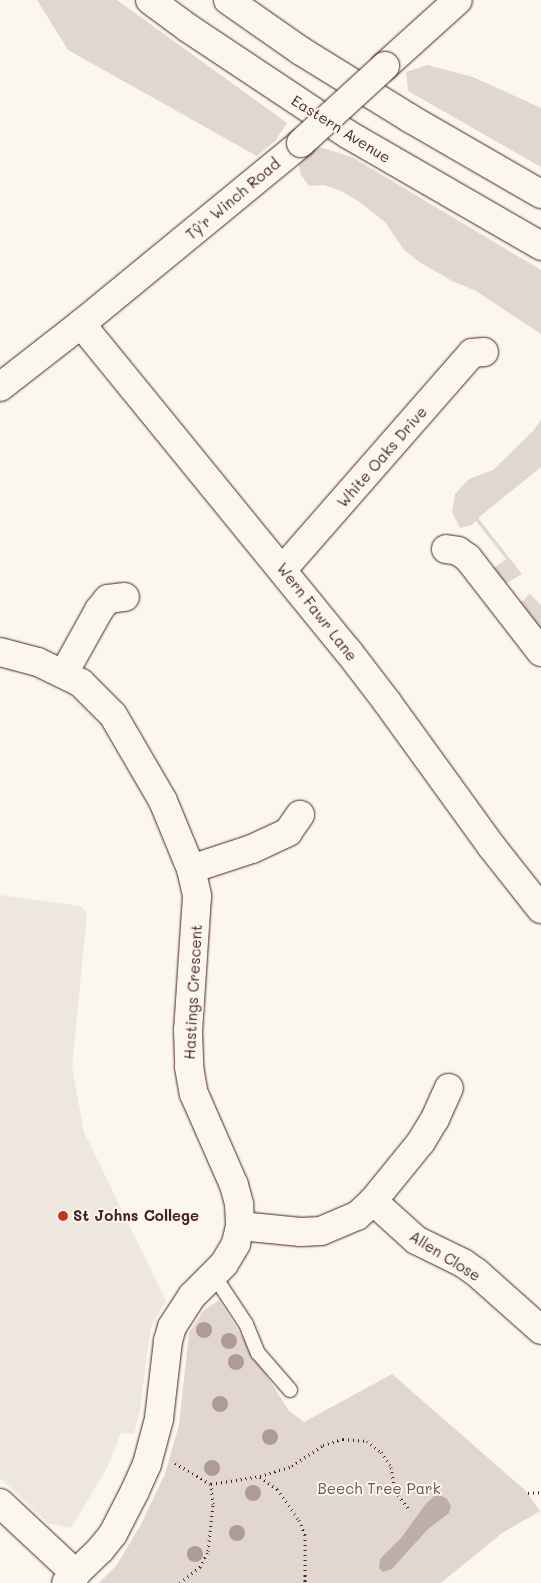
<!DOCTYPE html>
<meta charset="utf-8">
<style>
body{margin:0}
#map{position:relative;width:541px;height:1583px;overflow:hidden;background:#fbf7ec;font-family:Mali,sans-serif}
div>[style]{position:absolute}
.built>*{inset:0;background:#eee7de}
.green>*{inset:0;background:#e2d7d0}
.water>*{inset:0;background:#bfadaa}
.path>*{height:3px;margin-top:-1.5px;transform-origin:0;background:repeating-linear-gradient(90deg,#4a1f2b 0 1px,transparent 0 5px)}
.roads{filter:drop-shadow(0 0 1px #4a1f2b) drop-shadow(0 0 1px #4a1f2b)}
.service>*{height:14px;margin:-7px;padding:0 7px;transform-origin:7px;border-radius:7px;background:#fbf7ec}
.minor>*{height:28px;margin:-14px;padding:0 14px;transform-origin:14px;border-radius:14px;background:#fbf7ec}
.tertiary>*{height:28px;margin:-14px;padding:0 14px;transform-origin:14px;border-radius:14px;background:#fbf7ec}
.secondary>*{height:28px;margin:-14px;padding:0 14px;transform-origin:14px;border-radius:14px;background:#fbf7ec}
.trunk>*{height:28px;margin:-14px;padding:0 14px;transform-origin:14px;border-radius:14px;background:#fbf7ec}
.bridges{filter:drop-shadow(0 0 1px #4a1f2b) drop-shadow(0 0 1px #4a1f2b)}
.secondary-bridge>*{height:28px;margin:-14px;padding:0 14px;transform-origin:14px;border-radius:14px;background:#fbf7ec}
.trees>*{width:16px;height:16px;margin:-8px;border-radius:50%;background:#af9a98}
.dots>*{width:14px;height:14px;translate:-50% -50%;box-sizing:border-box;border:2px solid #fbf7ec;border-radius:50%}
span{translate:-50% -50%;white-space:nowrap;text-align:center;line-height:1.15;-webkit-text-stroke:4px #fbf7ec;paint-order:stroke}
.street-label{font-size:15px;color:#4a1f2b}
.poi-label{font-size:15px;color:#4a1f2b;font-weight:700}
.left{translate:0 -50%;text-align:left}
.park-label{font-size:15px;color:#704d54}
</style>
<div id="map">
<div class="built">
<div style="clip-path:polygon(0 895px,81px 906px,87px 914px,72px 1067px,84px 1132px,166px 1301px,154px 1320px,150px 1332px,140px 1410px,134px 1434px,121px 1433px,108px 1466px,71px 1528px,48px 1523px,0 1478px)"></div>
</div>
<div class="green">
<div style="clip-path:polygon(37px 0,117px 0,287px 123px,276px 140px,257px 156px,68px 50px)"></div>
<div style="clip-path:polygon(427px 65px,473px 77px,541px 108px,541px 167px,408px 91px,406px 72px)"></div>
<div style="clip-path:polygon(316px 146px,352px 157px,541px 270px,541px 334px,476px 291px,452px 281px,418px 261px,404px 250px,385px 222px,358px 201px,339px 190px,324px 185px,309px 186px,301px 175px,298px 161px)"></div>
<div style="clip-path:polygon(541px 420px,541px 467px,478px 518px,522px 574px,505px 584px,491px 570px,506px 559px,476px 521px,472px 525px,460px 528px,452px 512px,455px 494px,469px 479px,493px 470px,533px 431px)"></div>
<div style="clip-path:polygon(530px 594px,541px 605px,541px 635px,520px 606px,521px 602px)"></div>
<div style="clip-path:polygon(219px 1300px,289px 1411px,304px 1422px,392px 1374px,525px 1490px,540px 1511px,502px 1533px,441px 1583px,99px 1583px,116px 1566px,140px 1526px,165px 1474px,179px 1425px,189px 1333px,204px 1310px)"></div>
</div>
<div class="water">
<div style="clip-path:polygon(440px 1495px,447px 1499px,451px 1506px,449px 1513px,427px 1530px,392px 1569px,383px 1572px,379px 1568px,380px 1559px,401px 1538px,425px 1505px,434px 1496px)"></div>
</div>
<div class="path">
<div style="left:175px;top:1463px;width:42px;rotate:30.3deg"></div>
<div style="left:211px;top:1484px;width:50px;rotate:-9.3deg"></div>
<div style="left:260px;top:1476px;width:34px;rotate:-17deg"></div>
<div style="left:292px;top:1466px;width:37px;rotate:-34deg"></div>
<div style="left:323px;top:1445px;width:21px;rotate:-17deg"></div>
<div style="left:343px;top:1439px;width:24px;rotate:5deg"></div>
<div style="left:367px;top:1441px;width:18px;rotate:38deg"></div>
<div style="left:381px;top:1452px;width:18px;rotate:56deg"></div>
<div style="left:391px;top:1467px;width:24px;rotate:81deg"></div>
<div style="left:395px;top:1491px;width:25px;rotate:53deg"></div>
<div style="left:260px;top:1477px;width:21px;rotate:35deg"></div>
<div style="left:277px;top:1489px;width:38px;rotate:55deg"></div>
<div style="left:299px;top:1520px;width:16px;rotate:68deg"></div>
<div style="left:305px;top:1535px;width:48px;rotate:90deg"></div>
<div style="left:528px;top:1493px;width:13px;rotate:-4deg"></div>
<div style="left:180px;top:1583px;width:26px;rotate:-39deg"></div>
<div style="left:200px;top:1567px;width:18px;rotate:-63deg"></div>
<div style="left:208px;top:1551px;width:47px;rotate:-83.9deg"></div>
<div style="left:213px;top:1504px;width:20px;rotate:-96deg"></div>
</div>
<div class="roads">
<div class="service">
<div style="left:213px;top:1274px;width:60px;rotate:56.6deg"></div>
<div style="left:246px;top:1324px;width:31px;rotate:68deg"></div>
<div style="left:258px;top:1353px;width:49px;rotate:49.1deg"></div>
</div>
<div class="minor">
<div style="left:446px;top:549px;width:12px;rotate:9deg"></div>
<div style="left:458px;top:551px;width:12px;rotate:35deg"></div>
<div style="left:468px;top:558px;width:119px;rotate:52.2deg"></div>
<div style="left:283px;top:569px;width:287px;rotate:-48.8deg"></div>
<div style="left:472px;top:353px;width:12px;rotate:-5deg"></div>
<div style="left:0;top:652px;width:39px;rotate:15deg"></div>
<div style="left:38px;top:662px;width:48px;rotate:26deg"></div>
<div style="left:81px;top:683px;width:45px;rotate:45deg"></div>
<div style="left:113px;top:715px;width:99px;rotate:59.8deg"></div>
<div style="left:163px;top:801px;width:74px;rotate:67.6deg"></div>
<div style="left:191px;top:869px;width:28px;rotate:77deg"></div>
<div style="left:197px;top:896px;width:134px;rotate:93.8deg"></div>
<div style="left:188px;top:1030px;width:37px;rotate:88deg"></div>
<div style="left:189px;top:1067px;width:27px;rotate:80deg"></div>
<div style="left:194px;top:1094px;width:99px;rotate:66.3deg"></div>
<div style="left:234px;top:1185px;width:20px;rotate:75deg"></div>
<div style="left:239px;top:1204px;width:22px;rotate:87deg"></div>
<div style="left:240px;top:1226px;width:18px;rotate:103deg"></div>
<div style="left:236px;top:1244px;width:23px;rotate:121deg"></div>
<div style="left:224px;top:1264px;width:45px;rotate:135deg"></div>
<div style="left:192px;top:1296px;width:37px;rotate:123deg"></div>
<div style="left:172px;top:1327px;width:15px;rotate:106deg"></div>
<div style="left:168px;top:1341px;width:79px;rotate:96.6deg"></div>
<div style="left:159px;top:1419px;width:47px;rotate:104.9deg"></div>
<div style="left:147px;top:1464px;width:30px;rotate:114deg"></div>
<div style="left:135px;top:1491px;width:48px;rotate:117.1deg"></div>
<div style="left:113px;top:1534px;width:21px;rotate:129deg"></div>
<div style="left:100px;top:1550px;width:47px;rotate:135.9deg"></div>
<div style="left:64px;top:673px;width:72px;rotate:-60.9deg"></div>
<div style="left:99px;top:610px;width:14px;rotate:-51deg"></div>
<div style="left:108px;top:599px;width:17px;rotate:-7deg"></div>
<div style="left:191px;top:869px;width:64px;rotate:-18.2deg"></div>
<div style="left:252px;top:849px;width:40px;rotate:-25deg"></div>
<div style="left:288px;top:832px;width:21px;rotate:-55deg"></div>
<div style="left:373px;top:1201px;width:58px;rotate:42.2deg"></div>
<div style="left:416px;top:1240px;width:52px;rotate:26.1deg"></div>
<div style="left:463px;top:1263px;width:16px;rotate:35deg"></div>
<div style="left:476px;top:1272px;width:87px;rotate:41.7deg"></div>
<div style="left:240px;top:1226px;width:61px;rotate:5.6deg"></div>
<div style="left:301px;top:1232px;width:20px;rotate:-3deg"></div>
<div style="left:321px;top:1231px;width:39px;rotate:-23deg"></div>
<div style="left:357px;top:1216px;width:22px;rotate:-43deg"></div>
<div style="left:373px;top:1201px;width:76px;rotate:-50.9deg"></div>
<div style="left:421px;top:1142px;width:27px;rotate:-59deg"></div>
<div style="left:435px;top:1119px;width:34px;rotate:-66deg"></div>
<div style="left:0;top:1503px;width:104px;rotate:43.1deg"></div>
</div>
<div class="tertiary">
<div style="left:81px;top:324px;width:422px;rotate:50.8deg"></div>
<div style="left:348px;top:651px;width:64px;rotate:52.6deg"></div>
<div style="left:387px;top:702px;width:179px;rotate:54.1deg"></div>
<div style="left:492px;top:847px;width:79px;rotate:51.7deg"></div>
</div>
<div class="secondary">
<div style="left:385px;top:66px;width:98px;rotate:-42.1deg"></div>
<div style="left:0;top:387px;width:103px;rotate:-37.9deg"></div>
<div style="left:81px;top:324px;width:285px;rotate:-39.4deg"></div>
</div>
<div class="trunk">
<div style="left:150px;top:0;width:47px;rotate:36.4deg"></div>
<div style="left:188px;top:28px;width:193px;rotate:33.6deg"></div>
<div style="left:349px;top:135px;width:222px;rotate:30deg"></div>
<div style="left:228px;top:0;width:89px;rotate:34.9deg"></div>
<div style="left:301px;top:51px;width:129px;rotate:31.7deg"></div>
<div style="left:411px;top:119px;width:150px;rotate:30deg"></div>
</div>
</div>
<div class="bridges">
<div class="secondary-bridge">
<div style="left:301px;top:143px;width:114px;rotate:-42.5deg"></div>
</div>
</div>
<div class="trees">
<div style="left:204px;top:1330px"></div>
<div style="left:229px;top:1341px"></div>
<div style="left:236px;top:1362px"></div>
<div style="left:220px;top:1404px"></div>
<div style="left:270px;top:1437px"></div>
<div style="left:212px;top:1468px"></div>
<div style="left:253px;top:1493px"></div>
<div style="left:237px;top:1533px"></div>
<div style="left:195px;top:1554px"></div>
</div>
<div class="dots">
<div style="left:63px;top:1216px;background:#c8321e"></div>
</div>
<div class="street-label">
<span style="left:341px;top:129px;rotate:32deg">Eastern Avenue</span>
<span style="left:233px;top:199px;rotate:-40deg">Tŷ'r Winch Road</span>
<span style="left:382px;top:457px;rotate:-49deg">White Oaks Drive</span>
<span style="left:317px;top:612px;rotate:52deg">Wern Fawr Lane</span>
<span style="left:193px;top:992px;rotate:-87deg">Hastings Crescent</span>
<span style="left:445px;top:1256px;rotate:32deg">Allen Close</span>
</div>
<div class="poi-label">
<span class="left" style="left:73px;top:1216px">St Johns College</span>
</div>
<div class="park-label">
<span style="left:379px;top:1489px">Beech Tree Park</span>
</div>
</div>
